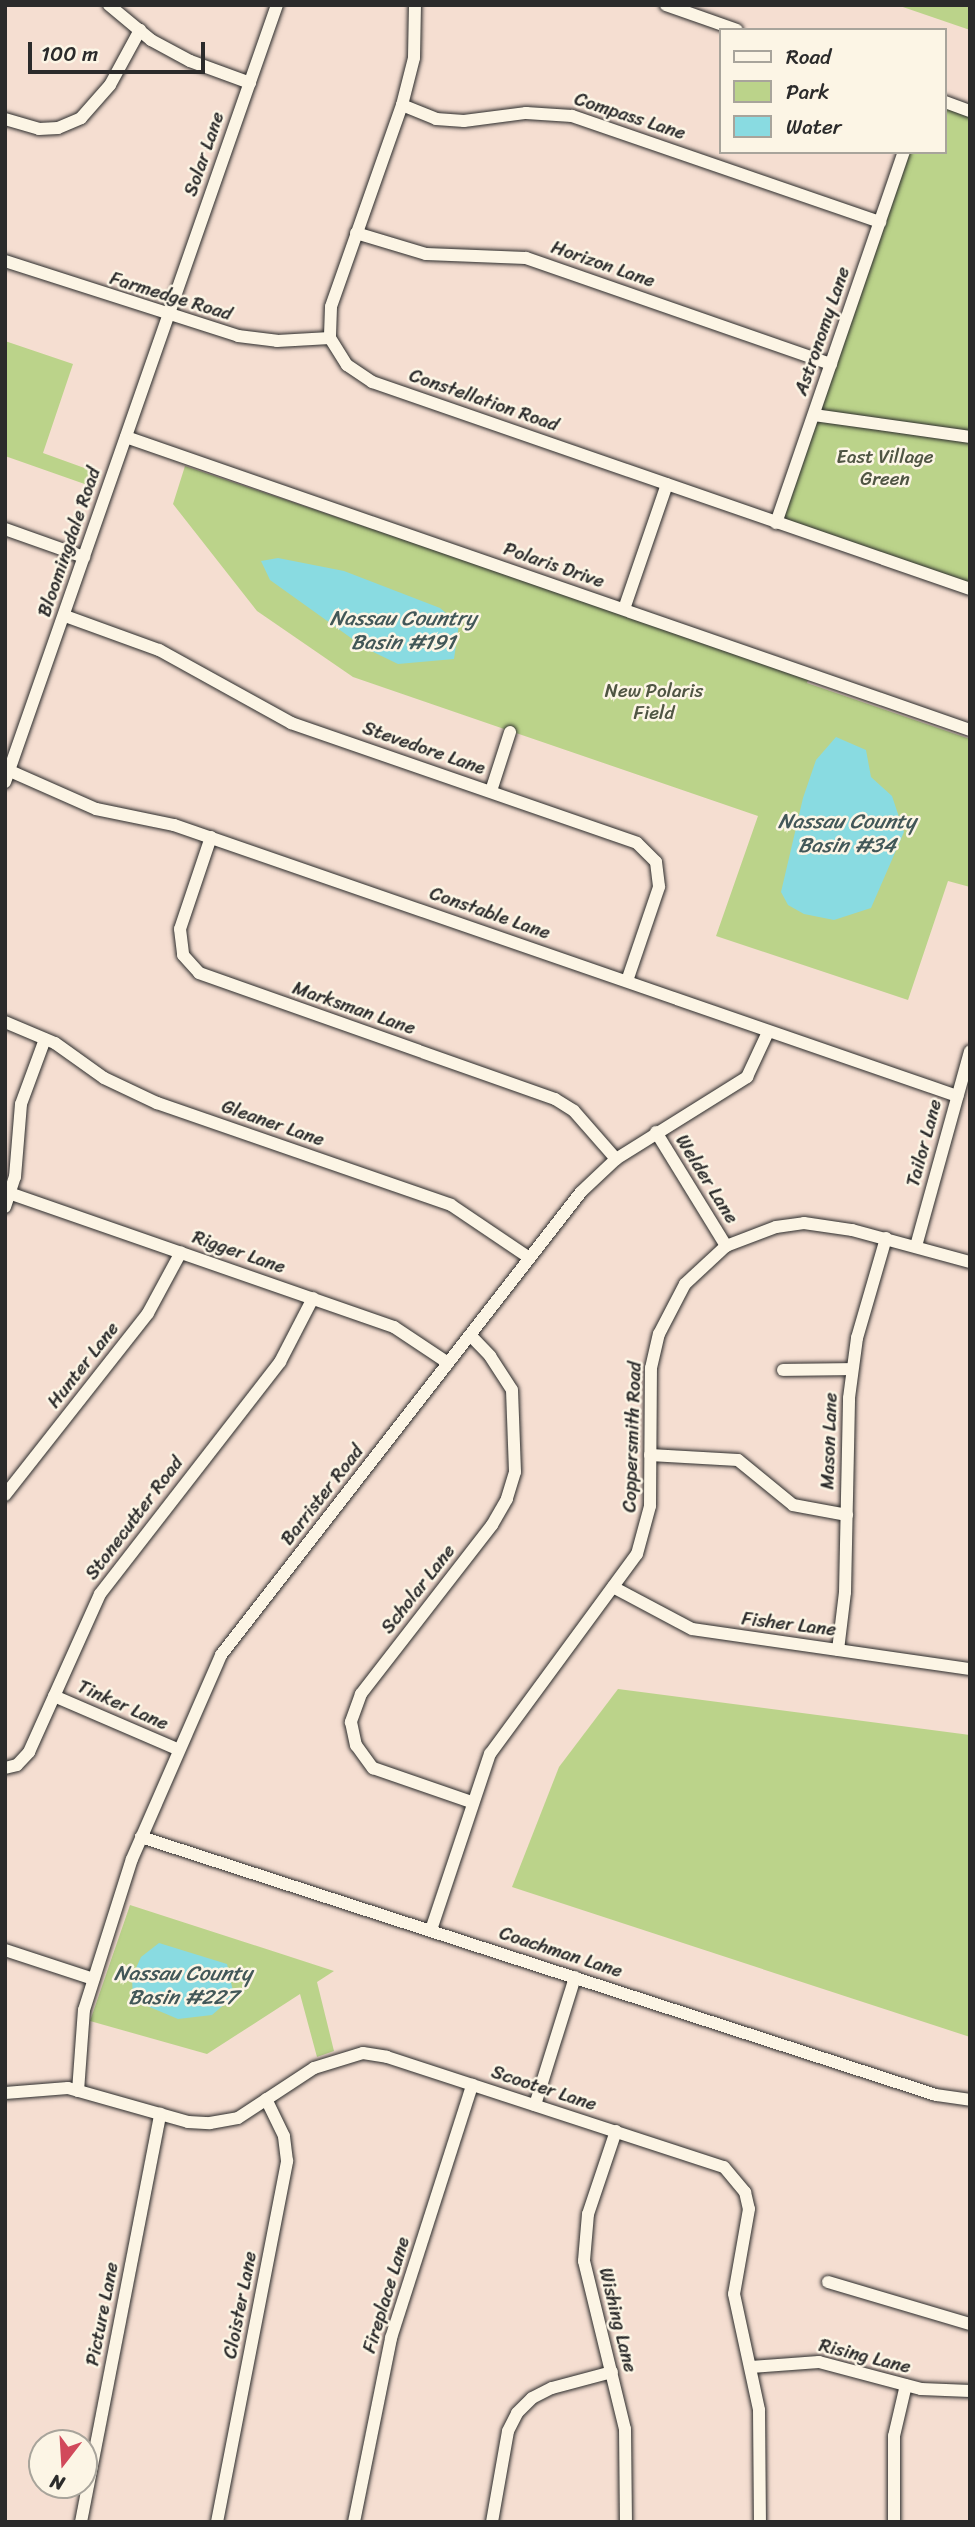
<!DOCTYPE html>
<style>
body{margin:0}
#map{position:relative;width:975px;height:2527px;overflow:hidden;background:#f5ded1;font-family:Sriracha,sans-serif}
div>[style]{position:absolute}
.green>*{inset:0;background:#bbd38a}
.water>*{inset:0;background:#89dbe1}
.roads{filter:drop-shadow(0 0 2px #2b2b2b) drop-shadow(0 0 2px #2b2b2b)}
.street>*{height:12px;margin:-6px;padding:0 6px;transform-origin:6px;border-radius:6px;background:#fcf5e5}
span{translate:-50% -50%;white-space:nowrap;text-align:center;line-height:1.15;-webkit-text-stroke:5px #fcf5e5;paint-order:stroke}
.street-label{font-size:19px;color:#2b2b2b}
.park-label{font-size:19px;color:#4f5543}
.water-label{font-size:21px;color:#425758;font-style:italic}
.frame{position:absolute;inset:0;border:7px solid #2b2b2b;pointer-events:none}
.legend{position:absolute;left:719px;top:28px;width:228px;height:126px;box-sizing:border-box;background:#fcf5e5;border:2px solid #a8a49b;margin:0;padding:9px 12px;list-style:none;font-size:21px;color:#2b2b2b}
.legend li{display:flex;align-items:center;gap:14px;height:35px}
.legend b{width:35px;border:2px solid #a8a49b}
.north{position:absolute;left:28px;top:2429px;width:70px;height:70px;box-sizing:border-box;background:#fcf5e5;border:2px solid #a8a49b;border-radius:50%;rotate:197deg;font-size:19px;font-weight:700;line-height:28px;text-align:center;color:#2b2b2b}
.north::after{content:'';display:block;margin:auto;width:24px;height:32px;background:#d1495b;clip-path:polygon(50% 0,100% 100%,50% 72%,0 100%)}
.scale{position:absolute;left:28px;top:42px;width:177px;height:32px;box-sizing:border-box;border:4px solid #2b2b2b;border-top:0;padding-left:9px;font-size:21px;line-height:24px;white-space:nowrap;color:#2b2b2b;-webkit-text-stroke:5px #fcf5e5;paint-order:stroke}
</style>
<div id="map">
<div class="green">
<div style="clip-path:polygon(897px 5px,970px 5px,970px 30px)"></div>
<div style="clip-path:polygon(945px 103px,970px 111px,970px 588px,776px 521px,904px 152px,945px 152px)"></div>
<div style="clip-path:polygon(5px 341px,73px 364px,43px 453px,101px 474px,96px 488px,5px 456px)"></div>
<div style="clip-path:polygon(185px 466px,809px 676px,807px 683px,970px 739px,970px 887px,948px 881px,908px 1000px,716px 936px,758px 816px,353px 677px,257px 611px,173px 504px)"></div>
<div style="clip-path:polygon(618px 1689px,970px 1735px,970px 2037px,512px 1887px,559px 1767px)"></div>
<div style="clip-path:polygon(130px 1905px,334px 1971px,317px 1982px,334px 2051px,317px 2057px,300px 1994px,207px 2054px,90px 2021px)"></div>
</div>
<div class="water">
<div style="clip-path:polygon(278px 558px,344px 571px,440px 608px,459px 624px,454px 659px,398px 664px,365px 648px,270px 580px,261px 561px)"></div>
<div style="clip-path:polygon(836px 737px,866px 750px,871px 777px,892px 796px,904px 832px,871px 908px,834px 920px,804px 914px,788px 905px,781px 892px,803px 798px,816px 760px)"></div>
<div style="clip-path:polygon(159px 1943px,227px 1964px,234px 1996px,212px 2015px,178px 2019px,133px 2000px,132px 1977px,141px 1957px)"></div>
</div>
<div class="roads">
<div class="street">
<div style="left:109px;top:5px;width:55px;rotate:39.8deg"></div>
<div style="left:151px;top:40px;width:44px;rotate:28.3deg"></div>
<div style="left:190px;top:61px;width:64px;rotate:20.1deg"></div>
<div style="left:415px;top:5px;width:53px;rotate:91.1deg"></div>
<div style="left:414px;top:58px;width:49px;rotate:104.3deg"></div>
<div style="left:402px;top:105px;width:214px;rotate:109.4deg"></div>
<div style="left:331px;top:307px;width:31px;rotate:92deg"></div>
<div style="left:330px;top:338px;width:32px;rotate:58deg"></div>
<div style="left:347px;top:365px;width:30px;rotate:34deg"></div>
<div style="left:372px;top:382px;width:633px;rotate:19.09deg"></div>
<div style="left:666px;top:5px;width:75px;rotate:19.4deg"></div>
<div style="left:945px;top:102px;width:27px;rotate:20deg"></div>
<div style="left:402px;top:105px;width:37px;rotate:22deg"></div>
<div style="left:436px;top:119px;width:28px;rotate:4deg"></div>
<div style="left:464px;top:121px;width:63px;rotate:-7.4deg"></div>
<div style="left:526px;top:113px;width:46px;rotate:3.7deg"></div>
<div style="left:572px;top:116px;width:326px;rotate:19deg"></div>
<div style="left:5px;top:119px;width:35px;rotate:16deg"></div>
<div style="left:39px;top:129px;width:19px;rotate:-3deg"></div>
<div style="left:58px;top:128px;width:25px;rotate:-23deg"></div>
<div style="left:81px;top:118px;width:44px;rotate:-48.7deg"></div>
<div style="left:110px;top:85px;width:63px;rotate:-61.4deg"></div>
<div style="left:356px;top:233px;width:73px;rotate:16.7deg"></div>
<div style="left:426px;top:254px;width:100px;rotate:2.3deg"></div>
<div style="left:526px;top:258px;width:323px;rotate:19.2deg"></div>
<div style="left:5px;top:261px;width:245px;rotate:17.8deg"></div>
<div style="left:238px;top:336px;width:39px;rotate:7deg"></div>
<div style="left:277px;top:341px;width:53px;rotate:-3.2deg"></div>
<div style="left:814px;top:415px;width:158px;rotate:8deg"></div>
<div style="left:126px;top:437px;width:893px;rotate:19.14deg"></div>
<div style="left:776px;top:523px;width:392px;rotate:-71deg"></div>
<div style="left:5px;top:529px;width:84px;rotate:19.5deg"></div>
<div style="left:624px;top:609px;width:132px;rotate:-71deg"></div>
<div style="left:65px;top:616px;width:100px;rotate:19.9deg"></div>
<div style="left:159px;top:650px;width:151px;rotate:28.9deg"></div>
<div style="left:291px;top:723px;width:366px;rotate:19.1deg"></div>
<div style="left:637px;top:843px;width:27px;rotate:45deg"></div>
<div style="left:656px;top:862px;width:25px;rotate:83deg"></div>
<div style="left:659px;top:887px;width:99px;rotate:108.8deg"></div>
<div style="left:10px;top:771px;width:94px;rotate:23.8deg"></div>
<div style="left:96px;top:809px;width:80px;rotate:11.6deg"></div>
<div style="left:174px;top:825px;width:829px;rotate:19.09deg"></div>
<div style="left:5px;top:782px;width:823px;rotate:-70.71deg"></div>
<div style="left:491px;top:791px;width:62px;rotate:-72.1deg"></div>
<div style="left:211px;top:837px;width:97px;rotate:108.6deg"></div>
<div style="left:180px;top:929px;width:26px;rotate:83deg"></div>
<div style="left:183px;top:955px;width:24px;rotate:48deg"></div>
<div style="left:199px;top:973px;width:378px;rotate:19.5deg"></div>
<div style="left:555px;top:1099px;width:22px;rotate:32deg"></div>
<div style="left:574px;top:1111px;width:64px;rotate:48.8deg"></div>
<div style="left:5px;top:1022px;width:54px;rotate:22.8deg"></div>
<div style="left:55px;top:1043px;width:60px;rotate:35.5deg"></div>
<div style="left:104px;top:1078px;width:59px;rotate:25.3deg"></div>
<div style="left:157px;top:1103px;width:311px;rotate:19.1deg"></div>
<div style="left:451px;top:1205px;width:93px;rotate:34deg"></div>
<div style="left:656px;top:1132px;width:134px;rotate:58.4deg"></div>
<div style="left:9px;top:1193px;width:408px;rotate:19.2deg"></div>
<div style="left:394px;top:1327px;width:65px;rotate:33.7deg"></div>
<div style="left:5px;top:1207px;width:32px;rotate:-72deg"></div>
<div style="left:15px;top:1177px;width:73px;rotate:-85.3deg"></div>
<div style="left:21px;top:1104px;width:69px;rotate:-69.7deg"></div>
<div style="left:916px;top:1246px;width:202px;rotate:-74.5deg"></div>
<div style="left:471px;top:1336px;width:28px;rotate:46deg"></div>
<div style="left:490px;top:1356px;width:40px;rotate:57.1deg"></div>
<div style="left:512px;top:1390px;width:82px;rotate:87.9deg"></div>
<div style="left:515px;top:1472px;width:28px;rotate:107deg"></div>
<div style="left:507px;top:1499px;width:30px;rotate:120deg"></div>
<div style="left:492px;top:1525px;width:214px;rotate:127.8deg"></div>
<div style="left:361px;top:1694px;width:30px;rotate:110deg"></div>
<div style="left:351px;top:1722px;width:24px;rotate:78deg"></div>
<div style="left:356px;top:1745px;width:29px;rotate:54deg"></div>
<div style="left:373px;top:1768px;width:104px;rotate:19.1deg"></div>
<div style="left:783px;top:1370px;width:69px;rotate:-0.8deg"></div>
<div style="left:650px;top:1455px;width:88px;rotate:3.3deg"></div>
<div style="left:738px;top:1460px;width:71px;rotate:39.3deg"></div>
<div style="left:793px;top:1505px;width:55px;rotate:10.5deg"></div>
<div style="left:5px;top:1495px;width:231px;rotate:-51.8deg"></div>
<div style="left:148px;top:1313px;width:69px;rotate:-61.6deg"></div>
<div style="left:613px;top:1587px;width:89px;rotate:28deg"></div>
<div style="left:692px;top:1629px;width:281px;rotate:8.2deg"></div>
<div style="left:838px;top:1650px;width:58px;rotate:-83.1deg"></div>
<div style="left:845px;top:1592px;width:194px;rotate:-88.8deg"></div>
<div style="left:849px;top:1398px;width:61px;rotate:-82.4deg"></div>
<div style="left:857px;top:1338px;width:104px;rotate:-73.8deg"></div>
<div style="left:54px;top:1696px;width:134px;rotate:23.3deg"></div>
<div style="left:5px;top:1768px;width:12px;rotate:-14deg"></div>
<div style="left:17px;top:1765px;width:18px;rotate:-47deg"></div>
<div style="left:29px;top:1752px;width:173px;rotate:-65.8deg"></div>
<div style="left:100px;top:1594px;width:294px;rotate:-52.2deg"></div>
<div style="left:280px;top:1362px;width:72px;rotate:-62.7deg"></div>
<div style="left:141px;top:1837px;width:836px;rotate:17.98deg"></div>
<div style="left:936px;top:2095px;width:34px;rotate:8deg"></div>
<div style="left:431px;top:1930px;width:186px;rotate:-71.5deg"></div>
<div style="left:490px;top:1754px;width:248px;rotate:-53.7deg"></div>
<div style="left:637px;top:1554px;width:50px;rotate:-74.8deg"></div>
<div style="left:650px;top:1506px;width:138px;rotate:-89.6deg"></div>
<div style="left:651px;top:1368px;width:35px;rotate:-77deg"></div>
<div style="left:659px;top:1334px;width:56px;rotate:-62.5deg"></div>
<div style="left:685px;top:1284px;width:56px;rotate:-42.8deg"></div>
<div style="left:726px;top:1246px;width:53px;rotate:-20.8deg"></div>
<div style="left:776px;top:1227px;width:28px;rotate:-8deg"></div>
<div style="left:804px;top:1223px;width:49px;rotate:8.3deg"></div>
<div style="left:852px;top:1230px;width:122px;rotate:15.2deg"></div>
<div style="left:5px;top:1950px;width:93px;rotate:18.2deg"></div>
<div style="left:78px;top:2091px;width:81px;rotate:-85.8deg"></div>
<div style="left:84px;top:2010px;width:158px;rotate:-72.4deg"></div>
<div style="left:132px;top:1859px;width:223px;rotate:-66.4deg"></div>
<div style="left:221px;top:1655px;width:586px;rotate:-52.13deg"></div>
<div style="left:581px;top:1192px;width:48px;rotate:-43.3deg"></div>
<div style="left:616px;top:1159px;width:155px;rotate:-32deg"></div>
<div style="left:747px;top:1077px;width:50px;rotate:-65deg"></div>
<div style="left:5px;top:2093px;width:63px;rotate:-4.5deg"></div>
<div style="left:68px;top:2088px;width:125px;rotate:15.8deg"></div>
<div style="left:188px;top:2122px;width:22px;rotate:3deg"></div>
<div style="left:210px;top:2123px;width:28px;rotate:-10deg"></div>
<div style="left:238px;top:2118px;width:91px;rotate:-33.3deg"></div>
<div style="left:314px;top:2068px;width:51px;rotate:-17deg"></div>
<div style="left:363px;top:2053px;width:24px;rotate:9deg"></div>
<div style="left:387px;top:2057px;width:354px;rotate:18.1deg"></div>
<div style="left:724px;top:2167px;width:33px;rotate:50deg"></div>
<div style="left:745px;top:2192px;width:17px;rotate:77deg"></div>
<div style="left:749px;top:2209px;width:86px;rotate:100deg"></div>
<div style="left:734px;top:2294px;width:119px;rotate:77.8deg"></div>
<div style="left:759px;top:2410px;width:112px;rotate:89.5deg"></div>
<div style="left:535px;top:2105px;width:134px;rotate:-72.6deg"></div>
<div style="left:616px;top:2131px;width:88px;rotate:108.6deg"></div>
<div style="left:588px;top:2214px;width:47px;rotate:94.9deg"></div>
<div style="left:584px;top:2261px;width:173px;rotate:76.3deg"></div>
<div style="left:625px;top:2429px;width:93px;rotate:89.4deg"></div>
<div style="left:828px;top:2282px;width:148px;rotate:16.5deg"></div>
<div style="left:751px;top:2367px;width:68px;rotate:-4.2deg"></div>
<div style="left:819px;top:2362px;width:106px;rotate:14.8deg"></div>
<div style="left:921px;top:2389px;width:49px;rotate:2.3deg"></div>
<div style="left:81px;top:2522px;width:416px;rotate:-79deg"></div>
<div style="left:217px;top:2522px;width:368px;rotate:-79deg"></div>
<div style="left:287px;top:2161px;width:25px;rotate:-97deg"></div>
<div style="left:284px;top:2136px;width:41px;rotate:-115.9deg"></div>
<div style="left:354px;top:2522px;width:188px;rotate:-78.6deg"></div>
<div style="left:391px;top:2338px;width:266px;rotate:-72.2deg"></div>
<div style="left:492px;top:2522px;width:92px;rotate:-80deg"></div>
<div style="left:508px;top:2431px;width:20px;rotate:-63deg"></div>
<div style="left:517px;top:2413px;width:21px;rotate:-45deg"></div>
<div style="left:532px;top:2398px;width:22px;rotate:-27deg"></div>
<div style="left:552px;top:2388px;width:62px;rotate:-14.9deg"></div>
<div style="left:894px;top:2522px;width:86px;rotate:-90deg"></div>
<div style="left:894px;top:2436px;width:52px;rotate:-76.8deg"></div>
</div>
</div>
<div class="street-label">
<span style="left:630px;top:116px;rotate:18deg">Compass Lane</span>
<span style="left:204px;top:154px;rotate:-71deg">Solar Lane</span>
<span style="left:603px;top:264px;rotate:19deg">Horizon Lane</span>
<span style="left:171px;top:296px;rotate:17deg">Farmedge Road</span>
<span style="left:822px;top:331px;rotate:-71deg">Astronomy Lane</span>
<span style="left:484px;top:400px;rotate:19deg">Constellation Road</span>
<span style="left:69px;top:542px;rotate:-71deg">Bloomingdale Road</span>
<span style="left:554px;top:565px;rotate:19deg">Polaris Drive</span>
<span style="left:424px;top:748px;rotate:19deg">Stevedore Lane</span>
<span style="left:490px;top:913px;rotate:19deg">Constable Lane</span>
<span style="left:354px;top:1008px;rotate:19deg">Marksman Lane</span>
<span style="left:273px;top:1123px;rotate:19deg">Gleaner Lane</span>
<span style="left:924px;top:1143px;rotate:-75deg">Tailor Lane</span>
<span style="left:707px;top:1179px;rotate:58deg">Welder Lane</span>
<span style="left:239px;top:1252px;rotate:19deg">Rigger Lane</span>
<span style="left:83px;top:1365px;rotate:-52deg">Hunter Lane</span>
<span style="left:632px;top:1437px;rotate:-88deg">Coppersmith Road</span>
<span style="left:829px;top:1441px;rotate:-88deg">Mason Lane</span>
<span style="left:322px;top:1495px;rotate:-52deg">Barrister Road</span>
<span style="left:134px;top:1518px;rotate:-53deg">Stonecutter Road</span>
<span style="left:418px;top:1589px;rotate:-52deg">Scholar Lane</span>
<span style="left:789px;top:1624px;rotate:7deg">Fisher Lane</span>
<span style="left:123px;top:1705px;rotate:24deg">Tinker Lane</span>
<span style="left:561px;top:1952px;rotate:18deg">Coachman Lane</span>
<span style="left:544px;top:2088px;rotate:18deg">Scooter Lane</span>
<span style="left:386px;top:2295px;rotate:-73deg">Fireplace Lane</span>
<span style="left:240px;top:2305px;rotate:-79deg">Cloister Lane</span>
<span style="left:102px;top:2314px;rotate:-79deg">Picture Lane</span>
<span style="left:618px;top:2320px;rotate:76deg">Wishing Lane</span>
<span style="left:865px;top:2356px;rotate:14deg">Rising Lane</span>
</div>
<div class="park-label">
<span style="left:885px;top:468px">East Village<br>Green</span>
<span style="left:654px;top:702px">New Polaris<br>Field</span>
</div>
<div class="water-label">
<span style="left:403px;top:630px">Nassau Country<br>Basin #191</span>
<span style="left:847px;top:833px">Nassau County<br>Basin #34</span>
<span style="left:183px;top:1985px">Nassau County<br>Basin #227</span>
</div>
<div class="frame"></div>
<ul class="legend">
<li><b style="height:9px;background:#fcf5e5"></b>Road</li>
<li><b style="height:19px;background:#bbd38a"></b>Park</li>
<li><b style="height:19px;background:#89dbe1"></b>Water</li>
</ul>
<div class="north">N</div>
<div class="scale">100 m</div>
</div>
